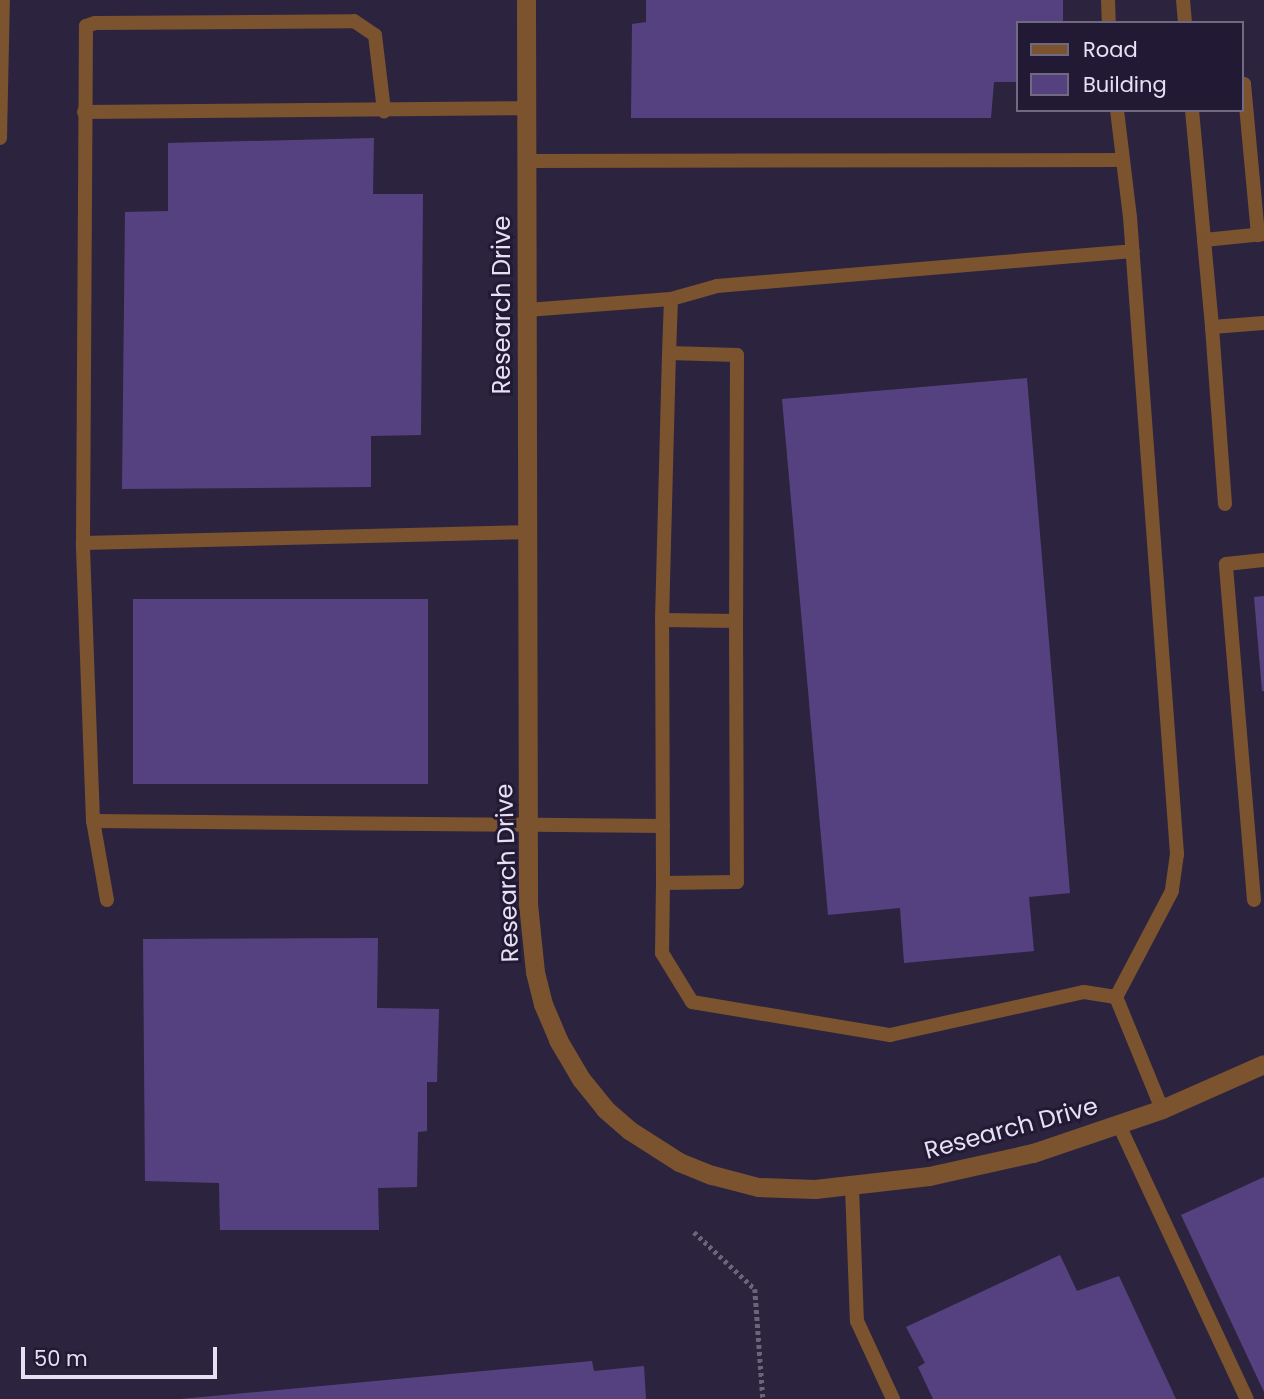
<!DOCTYPE html>
<style>
body{margin:0}
#map{position:relative;width:1264px;height:1399px;overflow:hidden;background:#2c243e;font-family:Poppins,sans-serif}
div>[style]{position:absolute}
.building>*{inset:0;background:#564180;transform-origin:0 0}
.path>*{height:4.5px;margin-top:-2.25px;transform-origin:0;background:repeating-linear-gradient(90deg,#6b647b 0 3.5px,transparent 0 7px)}
.service>*{height:14px;margin:-7px;padding:0 7px;transform-origin:7px;border-radius:7px;background:#7b532f}
.minor>*{height:19px;margin:-9.5px;padding:0 9.5px;transform-origin:9.5px;border-radius:9.5px;background:#7b532f}
span{translate:-50% -50%;white-space:nowrap;text-align:center;line-height:1.15;-webkit-text-stroke:6px #221a34;paint-order:stroke}
.street-label{font-size:24px;color:#e5e1f3}
.legend{position:absolute;left:1016px;top:21px;width:228px;height:91px;box-sizing:border-box;background:#221a34;border:2px solid #706a80;margin:0;padding:9px 12px;list-style:none;font-size:21px;color:#e5e1f3}
.legend li{display:flex;align-items:center;gap:14px;height:35px}
.legend b{width:35px;border:2px solid #706a80}
.scale{position:absolute;left:21px;top:1347px;width:196px;height:32px;box-sizing:border-box;border:4px solid #e5e1f3;border-top:0;padding-left:9px;font-size:21px;line-height:24px;white-space:nowrap;color:#e5e1f3;-webkit-text-stroke:5px #221a34;paint-order:stroke}
</style>
<div id="map">
<div class="building">
<div style="clip-path:polygon(646px 0,1063px 0,1063px 23px,1017px 23px,1017px 82px,994px 82px,991px 118px,631px 118px,632px 24px,646px 22px)"></div>
<div style="clip-path:polygon(374px 138px,373px 194px,423px 194px,421px 435px,371px 436px,371px 487px,122px 489px,125px 212px,168px 211px,168px 143px)"></div>
<div style="clip-path:polygon(1027px 378px,1070px 893px,1029px 897px,1034px 951px,904px 963px,900px 908px,828px 915px,782px 399px)"></div>
<div style="clip-path:polygon(1264px 596px,1264px 691px,1262px 691px,1254px 597px)"></div>
<div style="left:133px;top:599px;width:295px;height:185px"></div>
<div style="clip-path:polygon(378px 938px,377px 1008px,439px 1009px,437px 1082px,427px 1082px,427px 1131px,418px 1132px,417px 1187px,378px 1188px,379px 1230px,220px 1230px,219px 1183px,145px 1181px,143px 939px)"></div>
<div style="clip-path:polygon(1264px 1177px,1264px 1392px,1181px 1215px)"></div>
<div style="clip-path:polygon(1060px 1255px,1077px 1291px,1119px 1276px,1176px 1399px,933px 1399px,918px 1367px,925px 1363px,906px 1327px)"></div>
<div style="clip-path:polygon(592px 1361px,594px 1371px,644px 1366px,646px 1399px,180px 1399px)"></div>
</div>
<div class="path">
<div style="left:694px;top:1232px;width:83px;rotate:43.1deg"></div>
<div style="left:755px;top:1289px;width:110px;rotate:85.8deg"></div>
</div>
<div class="service">
<div style="left:1108px;top:0;width:23px;rotate:88deg"></div>
<div style="left:1183px;top:0;width:23px;rotate:85deg"></div>
<div style="left:1241px;top:85px;width:3px;rotate:-18deg"></div>
<div style="left:1244px;top:84px;width:152px;rotate:84.7deg"></div>
<div style="left:1117px;top:110px;width:108px;rotate:83.1deg"></div>
<div style="left:1130px;top:217px;width:639px;rotate:85.78deg"></div>
<div style="left:1177px;top:854px;width:37px;rotate:98deg"></div>
<div style="left:1172px;top:891px;width:120px;rotate:117.8deg"></div>
<div style="left:1116px;top:997px;width:121px;rotate:67.7deg"></div>
<div style="left:1192px;top:110px;width:131px;rotate:84.7deg"></div>
<div style="left:1204px;top:240px;width:60px;rotate:-5.7deg"></div>
<div style="left:84px;top:112px;width:442px;rotate:-0.5deg"></div>
<div style="left:0;top:138px;width:138px;rotate:-88.8deg"></div>
<div style="left:526px;top:161px;width:597px;rotate:-0.1deg"></div>
<div style="left:1204px;top:240px;width:87px;rotate:84.7deg"></div>
<div style="left:671px;top:299px;width:48px;rotate:-15.8deg"></div>
<div style="left:717px;top:286px;width:417px;rotate:-4.8deg"></div>
<div style="left:527px;top:310px;width:144px;rotate:-4.4deg"></div>
<div style="left:671px;top:299px;width:54px;rotate:92.1deg"></div>
<div style="left:669px;top:353px;width:68px;rotate:1.7deg"></div>
<div style="left:737px;top:355px;width:266px;rotate:90.2deg"></div>
<div style="left:1225px;top:504px;width:177px;rotate:-94.2deg"></div>
<div style="left:1212px;top:327px;width:52px;rotate:-4.4deg"></div>
<div style="left:83px;top:543px;width:444px;rotate:-1.4deg"></div>
<div style="left:662px;top:620px;width:267px;rotate:-88.5deg"></div>
<div style="left:93px;top:821px;width:570px;rotate:0.5deg"></div>
<div style="left:663px;top:883px;width:263px;rotate:-90.2deg"></div>
<div style="left:662px;top:620px;width:74px;rotate:0.8deg"></div>
<div style="left:736px;top:621px;width:261px;rotate:89.8deg"></div>
<div style="left:737px;top:882px;width:74px;rotate:179.2deg"></div>
<div style="left:663px;top:883px;width:70px;rotate:90.8deg"></div>
<div style="left:662px;top:953px;width:57px;rotate:58.5deg"></div>
<div style="left:692px;top:1002px;width:201px;rotate:9.5deg"></div>
<div style="left:890px;top:1035px;width:199px;rotate:-12.5deg"></div>
<div style="left:1084px;top:992px;width:32px;rotate:9deg"></div>
<div style="left:107px;top:900px;width:80px;rotate:-100deg"></div>
<div style="left:93px;top:821px;width:278px;rotate:-92.1deg"></div>
<div style="left:83px;top:543px;width:517px;rotate:-89.67deg"></div>
<div style="left:86px;top:26px;width:9px;rotate:-18deg"></div>
<div style="left:95px;top:23px;width:259px;rotate:-0.4deg"></div>
<div style="left:354px;top:21px;width:25px;rotate:34deg"></div>
<div style="left:375px;top:35px;width:77px;rotate:83.2deg"></div>
<div style="left:1254px;top:900px;width:337px;rotate:-94.8deg"></div>
<div style="left:1226px;top:564px;width:38px;rotate:-6deg"></div>
<div style="left:1119px;top:1125px;width:302px;rotate:65deg"></div>
<div style="left:852px;top:1187px;width:134px;rotate:87.9deg"></div>
<div style="left:857px;top:1321px;width:86px;rotate:65.2deg"></div>
</div>
<div class="minor">
<div style="left:526px;top:0;width:904px;rotate:89.87deg"></div>
<div style="left:528px;top:904px;width:68px;rotate:84.1deg"></div>
<div style="left:535px;top:972px;width:33px;rotate:76deg"></div>
<div style="left:543px;top:1004px;width:39px;rotate:67deg"></div>
<div style="left:558px;top:1040px;width:45px;rotate:59.5deg"></div>
<div style="left:581px;top:1079px;width:38px;rotate:51deg"></div>
<div style="left:605px;top:1109px;width:32px;rotate:41deg"></div>
<div style="left:629px;top:1130px;width:59px;rotate:32.6deg"></div>
<div style="left:679px;top:1162px;width:35px;rotate:22deg"></div>
<div style="left:712px;top:1175px;width:48px;rotate:14.6deg"></div>
<div style="left:758px;top:1187px;width:57px;rotate:2deg"></div>
<div style="left:815px;top:1189px;width:115px;rotate:-6.5deg"></div>
<div style="left:929px;top:1176px;width:107px;rotate:-12.5deg"></div>
<div style="left:1033px;top:1153px;width:136px;rotate:-18.8deg"></div>
<div style="left:1162px;top:1109px;width:111px;rotate:-23.8deg"></div>
</div>
<div class="street-label">
<span style="left:502px;top:305px;rotate:-90deg">Research Drive</span>
<span style="left:507px;top:873px;rotate:-92deg">Research Drive</span>
<span style="left:1011px;top:1128px;rotate:-15deg">Research Drive</span>
</div>
<ul class="legend">
<li><b style="height:9px;background:#7b532f"></b>Road</li>
<li><b style="height:19px;background:#564180"></b>Building</li>
</ul>
<div class="scale">50 m</div>
</div>
